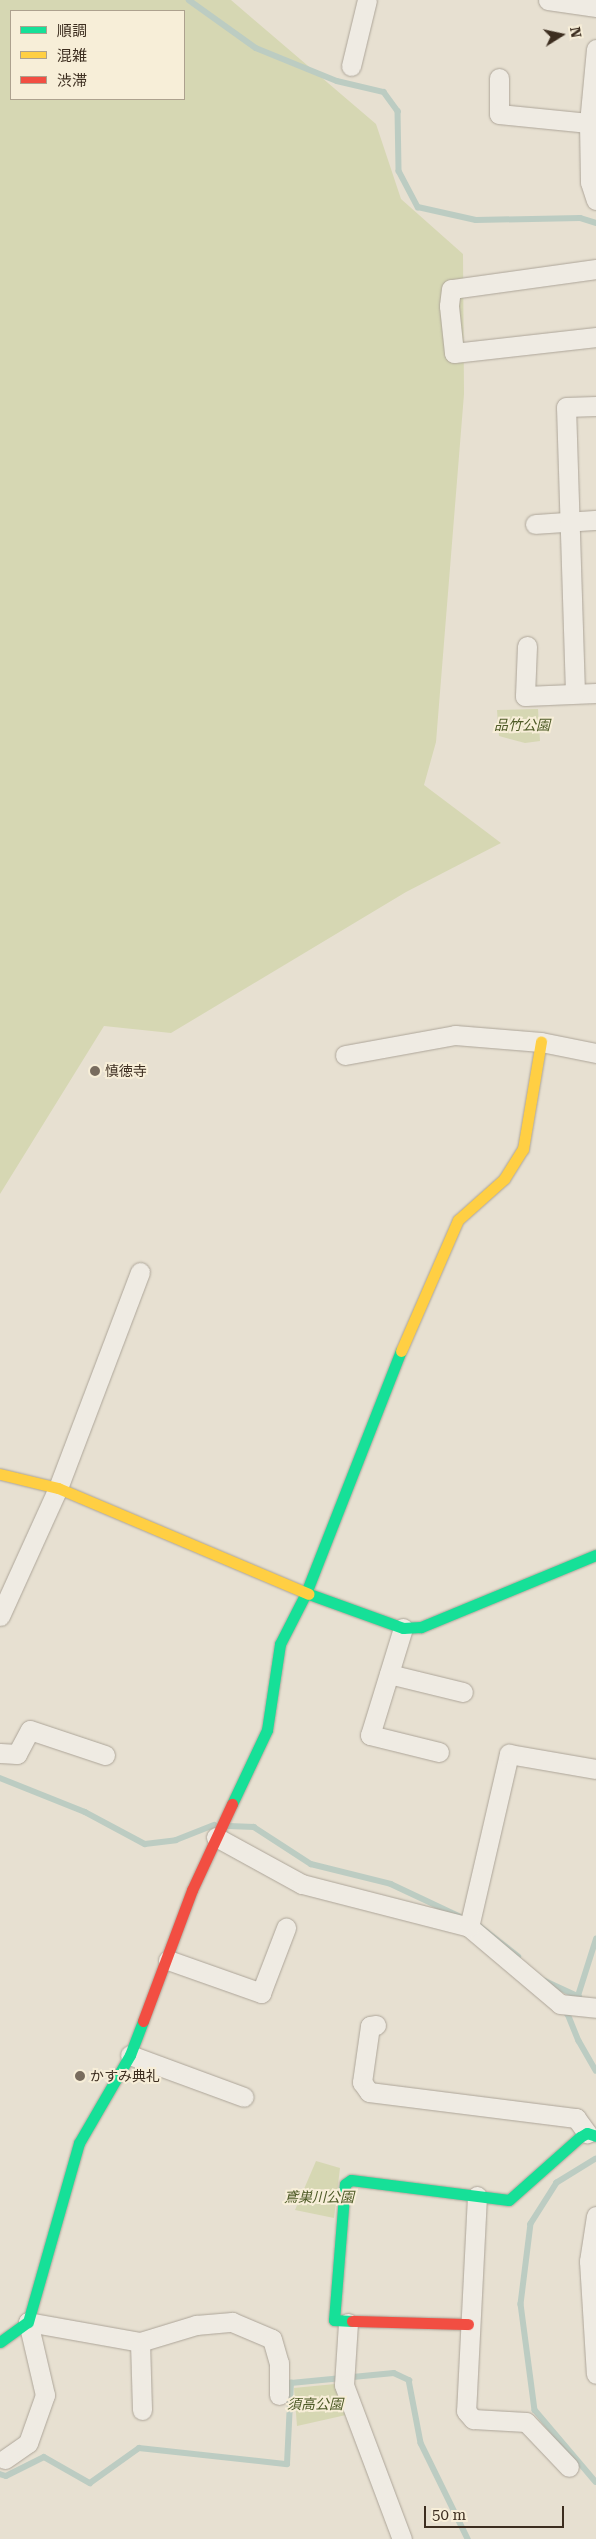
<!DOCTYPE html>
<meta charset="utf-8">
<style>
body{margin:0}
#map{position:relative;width:596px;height:2539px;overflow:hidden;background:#e7e0d1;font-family:"Roboto Serif","Noto Sans JP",serif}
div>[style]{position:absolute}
.green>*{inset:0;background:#d6d7b3}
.stream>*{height:5.5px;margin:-2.75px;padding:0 2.75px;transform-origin:2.75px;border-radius:2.75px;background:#bcccc2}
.roads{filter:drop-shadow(0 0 1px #ada599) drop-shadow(0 0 1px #ada599)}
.street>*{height:19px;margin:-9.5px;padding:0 9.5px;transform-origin:9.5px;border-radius:9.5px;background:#efebe3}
.fast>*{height:11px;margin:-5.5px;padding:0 5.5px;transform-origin:5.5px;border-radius:5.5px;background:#16e098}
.slow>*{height:11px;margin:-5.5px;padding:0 5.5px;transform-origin:5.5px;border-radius:5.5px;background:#ffcf43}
.jam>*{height:11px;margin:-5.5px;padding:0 5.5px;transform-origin:5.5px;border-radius:5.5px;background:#f24e42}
.dots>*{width:14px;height:14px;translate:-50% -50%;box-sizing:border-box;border:2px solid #f7eed8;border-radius:50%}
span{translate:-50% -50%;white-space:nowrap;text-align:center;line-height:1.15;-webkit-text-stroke:4px #f7eed8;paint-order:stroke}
.park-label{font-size:14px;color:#4d5a26;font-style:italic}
.poi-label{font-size:14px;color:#3d2e20}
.left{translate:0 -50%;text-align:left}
.legend{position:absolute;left:10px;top:10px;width:175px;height:90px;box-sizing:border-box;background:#f7eed8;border:1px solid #ada18e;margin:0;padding:6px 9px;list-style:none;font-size:15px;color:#3d2e20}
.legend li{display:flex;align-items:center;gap:10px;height:25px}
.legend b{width:25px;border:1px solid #ada18e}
.north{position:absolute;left:536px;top:10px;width:50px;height:50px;-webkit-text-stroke:4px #f7eed8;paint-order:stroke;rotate:80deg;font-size:14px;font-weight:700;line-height:20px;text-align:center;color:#3d2e20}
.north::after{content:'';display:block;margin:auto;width:18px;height:22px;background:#3d2e20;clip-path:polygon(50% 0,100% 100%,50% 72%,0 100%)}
.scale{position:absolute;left:424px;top:2506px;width:140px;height:22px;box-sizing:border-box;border:2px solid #3d2e20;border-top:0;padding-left:6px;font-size:15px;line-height:18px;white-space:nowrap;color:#3d2e20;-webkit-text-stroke:4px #f7eed8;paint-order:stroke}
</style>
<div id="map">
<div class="green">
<div style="clip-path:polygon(evenodd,0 0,231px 0,376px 124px,401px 199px,463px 254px,464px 394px,436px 742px,424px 785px,501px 843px,406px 892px,171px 1033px,104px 1026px,0 1194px,0 0,11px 11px,184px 11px,184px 99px,11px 99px,11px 11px)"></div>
<div style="clip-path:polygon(538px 709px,540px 741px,525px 743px,499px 736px,497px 710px)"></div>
<div style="clip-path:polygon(316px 2161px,340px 2168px,334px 2218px,295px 2210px)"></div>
<div style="clip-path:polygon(335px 2384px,346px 2415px,297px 2426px,294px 2388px)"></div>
</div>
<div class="stream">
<div style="left:189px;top:0;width:82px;rotate:35.6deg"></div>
<div style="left:256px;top:48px;width:87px;rotate:22.2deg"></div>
<div style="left:337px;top:81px;width:48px;rotate:13.2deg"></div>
<div style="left:384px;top:92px;width:24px;rotate:54deg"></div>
<div style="left:398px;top:111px;width:60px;rotate:89deg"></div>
<div style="left:399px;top:171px;width:41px;rotate:62.2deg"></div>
<div style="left:418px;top:207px;width:59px;rotate:12.6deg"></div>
<div style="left:476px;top:220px;width:104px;rotate:-1.1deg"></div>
<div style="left:580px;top:218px;width:17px;rotate:17deg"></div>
<div style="left:0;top:1778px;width:92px;rotate:21.8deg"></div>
<div style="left:85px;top:1812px;width:68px;rotate:28.1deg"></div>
<div style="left:145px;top:1844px;width:31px;rotate:-7deg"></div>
<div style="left:176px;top:1840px;width:41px;rotate:-21.5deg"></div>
<div style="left:229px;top:1826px;width:25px;rotate:2deg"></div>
<div style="left:254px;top:1827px;width:68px;rotate:33deg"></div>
<div style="left:311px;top:1864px;width:82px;rotate:14deg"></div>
<div style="left:391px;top:1884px;width:75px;rotate:25.2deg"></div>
<div style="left:478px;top:1925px;width:51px;rotate:37.8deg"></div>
<div style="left:543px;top:1980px;width:40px;rotate:25deg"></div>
<div style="left:577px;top:1999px;width:63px;rotate:-72.4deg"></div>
<div style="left:571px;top:2009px;width:6px;rotate:121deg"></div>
<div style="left:568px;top:2014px;width:29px;rotate:68deg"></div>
<div style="left:579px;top:2041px;width:34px;rotate:60deg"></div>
<div style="left:596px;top:2159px;width:46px;rotate:148.4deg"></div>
<div style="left:557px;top:2183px;width:49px;rotate:122.4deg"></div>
<div style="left:531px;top:2224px;width:81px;rotate:97.1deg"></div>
<div style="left:521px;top:2304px;width:107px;rotate:82.5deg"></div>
<div style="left:535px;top:2410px;width:94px;rotate:49.7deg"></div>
<div style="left:0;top:2474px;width:6px;rotate:18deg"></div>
<div style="left:6px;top:2476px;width:42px;rotate:-26.6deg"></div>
<div style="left:44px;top:2457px;width:53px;rotate:29.5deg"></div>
<div style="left:90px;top:2483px;width:60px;rotate:-35.5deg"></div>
<div style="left:139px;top:2448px;width:149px;rotate:6.2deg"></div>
<div style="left:287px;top:2464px;width:81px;rotate:-87.2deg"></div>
<div style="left:291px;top:2383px;width:103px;rotate:-5.5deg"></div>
<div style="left:394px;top:2373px;width:17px;rotate:25deg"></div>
<div style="left:409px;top:2380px;width:64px;rotate:79.2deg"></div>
<div style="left:421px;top:2443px;width:107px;rotate:63.9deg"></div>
</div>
<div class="roads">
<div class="street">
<div style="left:548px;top:0;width:49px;rotate:8.3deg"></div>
<div style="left:596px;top:49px;width:74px;rotate:95.4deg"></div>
<div style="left:589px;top:123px;width:59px;rotate:89deg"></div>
<div style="left:590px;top:182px;width:19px;rotate:72deg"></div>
<div style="left:351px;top:66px;width:68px;rotate:-76.4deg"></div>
<div style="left:499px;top:78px;width:36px;rotate:90deg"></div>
<div style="left:499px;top:114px;width:90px;rotate:5.7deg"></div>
<div style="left:596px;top:269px;width:146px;rotate:172.1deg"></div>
<div style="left:451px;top:289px;width:17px;rotate:97deg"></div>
<div style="left:449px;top:306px;width:47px;rotate:83.9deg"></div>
<div style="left:454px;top:353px;width:143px;rotate:-6.4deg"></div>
<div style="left:535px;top:524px;width:61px;rotate:-3.8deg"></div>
<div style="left:527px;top:646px;width:50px;rotate:92.3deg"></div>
<div style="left:525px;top:696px;width:71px;rotate:-2.4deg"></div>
<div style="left:575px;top:693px;width:286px;rotate:-91.8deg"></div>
<div style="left:566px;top:407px;width:30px;rotate:-2deg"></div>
<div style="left:345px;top:1055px;width:112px;rotate:-10.3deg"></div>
<div style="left:455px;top:1035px;width:86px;rotate:4.7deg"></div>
<div style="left:541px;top:1042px;width:56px;rotate:11.3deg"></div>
<div style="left:0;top:1616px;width:141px;rotate:-65.6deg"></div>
<div style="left:58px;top:1488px;width:231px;rotate:-69.2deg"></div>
<div style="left:403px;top:1628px;width:112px;rotate:107.1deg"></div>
<div style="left:370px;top:1735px;width:71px;rotate:13.8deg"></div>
<div style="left:389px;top:1674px;width:76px;rotate:13.7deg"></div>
<div style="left:0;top:1753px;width:17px;rotate:3deg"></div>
<div style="left:17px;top:1754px;width:27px;rotate:-62deg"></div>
<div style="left:30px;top:1730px;width:79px;rotate:18.4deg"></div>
<div style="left:216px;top:1837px;width:98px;rotate:28.7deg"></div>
<div style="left:302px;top:1884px;width:172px;rotate:14.4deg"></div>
<div style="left:469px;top:1927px;width:119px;rotate:40.2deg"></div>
<div style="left:560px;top:2004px;width:36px;rotate:6deg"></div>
<div style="left:469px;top:1927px;width:178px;rotate:-77deg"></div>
<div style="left:509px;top:1754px;width:88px;rotate:9.8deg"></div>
<div style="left:168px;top:1960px;width:99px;rotate:19.5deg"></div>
<div style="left:261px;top:1993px;width:70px;rotate:-69deg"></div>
<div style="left:376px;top:2025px;width:6px;rotate:171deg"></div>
<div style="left:370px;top:2026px;width:57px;rotate:98.1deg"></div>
<div style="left:362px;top:2082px;width:12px;rotate:55deg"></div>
<div style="left:369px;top:2092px;width:209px;rotate:7.2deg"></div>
<div style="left:576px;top:2118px;width:19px;rotate:54deg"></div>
<div style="left:130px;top:2055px;width:121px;rotate:20.2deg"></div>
<div style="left:477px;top:2196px;width:215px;rotate:92.9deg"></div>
<div style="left:466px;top:2411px;width:11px;rotate:49deg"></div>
<div style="left:473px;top:2419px;width:53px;rotate:3.2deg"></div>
<div style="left:526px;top:2422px;width:62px;rotate:46.3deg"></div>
<div style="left:596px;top:2216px;width:46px;rotate:98.8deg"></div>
<div style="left:589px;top:2261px;width:113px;rotate:86.5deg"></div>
<div style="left:348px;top:2323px;width:62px;rotate:93.7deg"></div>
<div style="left:344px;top:2385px;width:165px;rotate:69.4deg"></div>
<div style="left:140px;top:2342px;width:68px;rotate:88.3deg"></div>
<div style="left:5px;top:2459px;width:28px;rotate:-35deg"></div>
<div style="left:28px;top:2443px;width:51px;rotate:-70.5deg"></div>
<div style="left:45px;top:2395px;width:75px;rotate:-103.1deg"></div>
<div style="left:28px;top:2322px;width:114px;rotate:10.1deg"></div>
<div style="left:140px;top:2342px;width:59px;rotate:-16.9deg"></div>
<div style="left:196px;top:2325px;width:36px;rotate:-5deg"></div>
<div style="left:232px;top:2322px;width:43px;rotate:23deg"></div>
<div style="left:272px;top:2339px;width:25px;rotate:74deg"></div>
<div style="left:279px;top:2363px;width:32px;rotate:90deg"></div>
</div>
<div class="fast">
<div style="left:309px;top:1594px;width:100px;rotate:19.9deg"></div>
<div style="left:403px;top:1628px;width:18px;rotate:-3deg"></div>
<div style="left:421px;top:1627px;width:189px;rotate:-22.4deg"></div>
<div style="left:232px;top:1804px;width:82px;rotate:-64.7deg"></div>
<div style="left:267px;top:1730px;width:87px;rotate:-81.4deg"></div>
<div style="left:280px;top:1644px;width:57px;rotate:-63deg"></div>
<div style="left:306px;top:1593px;width:260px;rotate:-68.6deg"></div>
<div style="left:352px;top:2321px;width:18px;rotate:-177deg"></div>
<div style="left:334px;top:2320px;width:136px;rotate:-85.4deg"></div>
<div style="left:345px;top:2184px;width:7px;rotate:-34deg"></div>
<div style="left:351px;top:2180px;width:159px;rotate:7.2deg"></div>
<div style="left:509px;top:2200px;width:95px;rotate:-41.6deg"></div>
<div style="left:580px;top:2137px;width:8px;rotate:-30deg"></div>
<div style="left:587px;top:2133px;width:9px;rotate:18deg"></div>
<div style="left:0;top:2342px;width:34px;rotate:-36deg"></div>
<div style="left:28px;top:2322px;width:186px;rotate:-74.1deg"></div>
<div style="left:79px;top:2143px;width:102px;rotate:-59.9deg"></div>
<div style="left:130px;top:2055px;width:36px;rotate:-69deg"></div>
</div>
<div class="slow">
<div style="left:401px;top:1351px;width:143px;rotate:-66.5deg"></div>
<div style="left:458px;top:1220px;width:62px;rotate:-41.7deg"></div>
<div style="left:504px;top:1179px;width:36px;rotate:-58deg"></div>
<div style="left:523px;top:1149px;width:109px;rotate:-80.5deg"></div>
<div style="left:0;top:1474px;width:60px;rotate:13.6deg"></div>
<div style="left:58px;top:1488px;width:272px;rotate:22.9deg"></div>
</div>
<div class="jam">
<div style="left:143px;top:2021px;width:140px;rotate:-69.5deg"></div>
<div style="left:192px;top:1890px;width:95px;rotate:-65.1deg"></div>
<div style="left:352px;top:2321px;width:116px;rotate:1.5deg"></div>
</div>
</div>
<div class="dots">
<div style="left:95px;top:1071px;background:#786c5e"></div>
<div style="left:80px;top:2076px;background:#786c5e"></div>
</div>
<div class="park-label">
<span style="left:522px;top:725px">品竹公園</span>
<span style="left:319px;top:2197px">鳶巣川公園</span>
<span style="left:315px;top:2404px">須高公園</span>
</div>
<div class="poi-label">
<span class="left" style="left:105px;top:1071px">慎徳寺</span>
<span class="left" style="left:90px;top:2076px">かすみ典礼</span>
</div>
<ul class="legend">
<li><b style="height:6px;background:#16e098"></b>順調</li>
<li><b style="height:6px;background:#ffcf43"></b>混雑</li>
<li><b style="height:6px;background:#f24e42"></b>渋滞</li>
</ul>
<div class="north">N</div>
<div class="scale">50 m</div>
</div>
